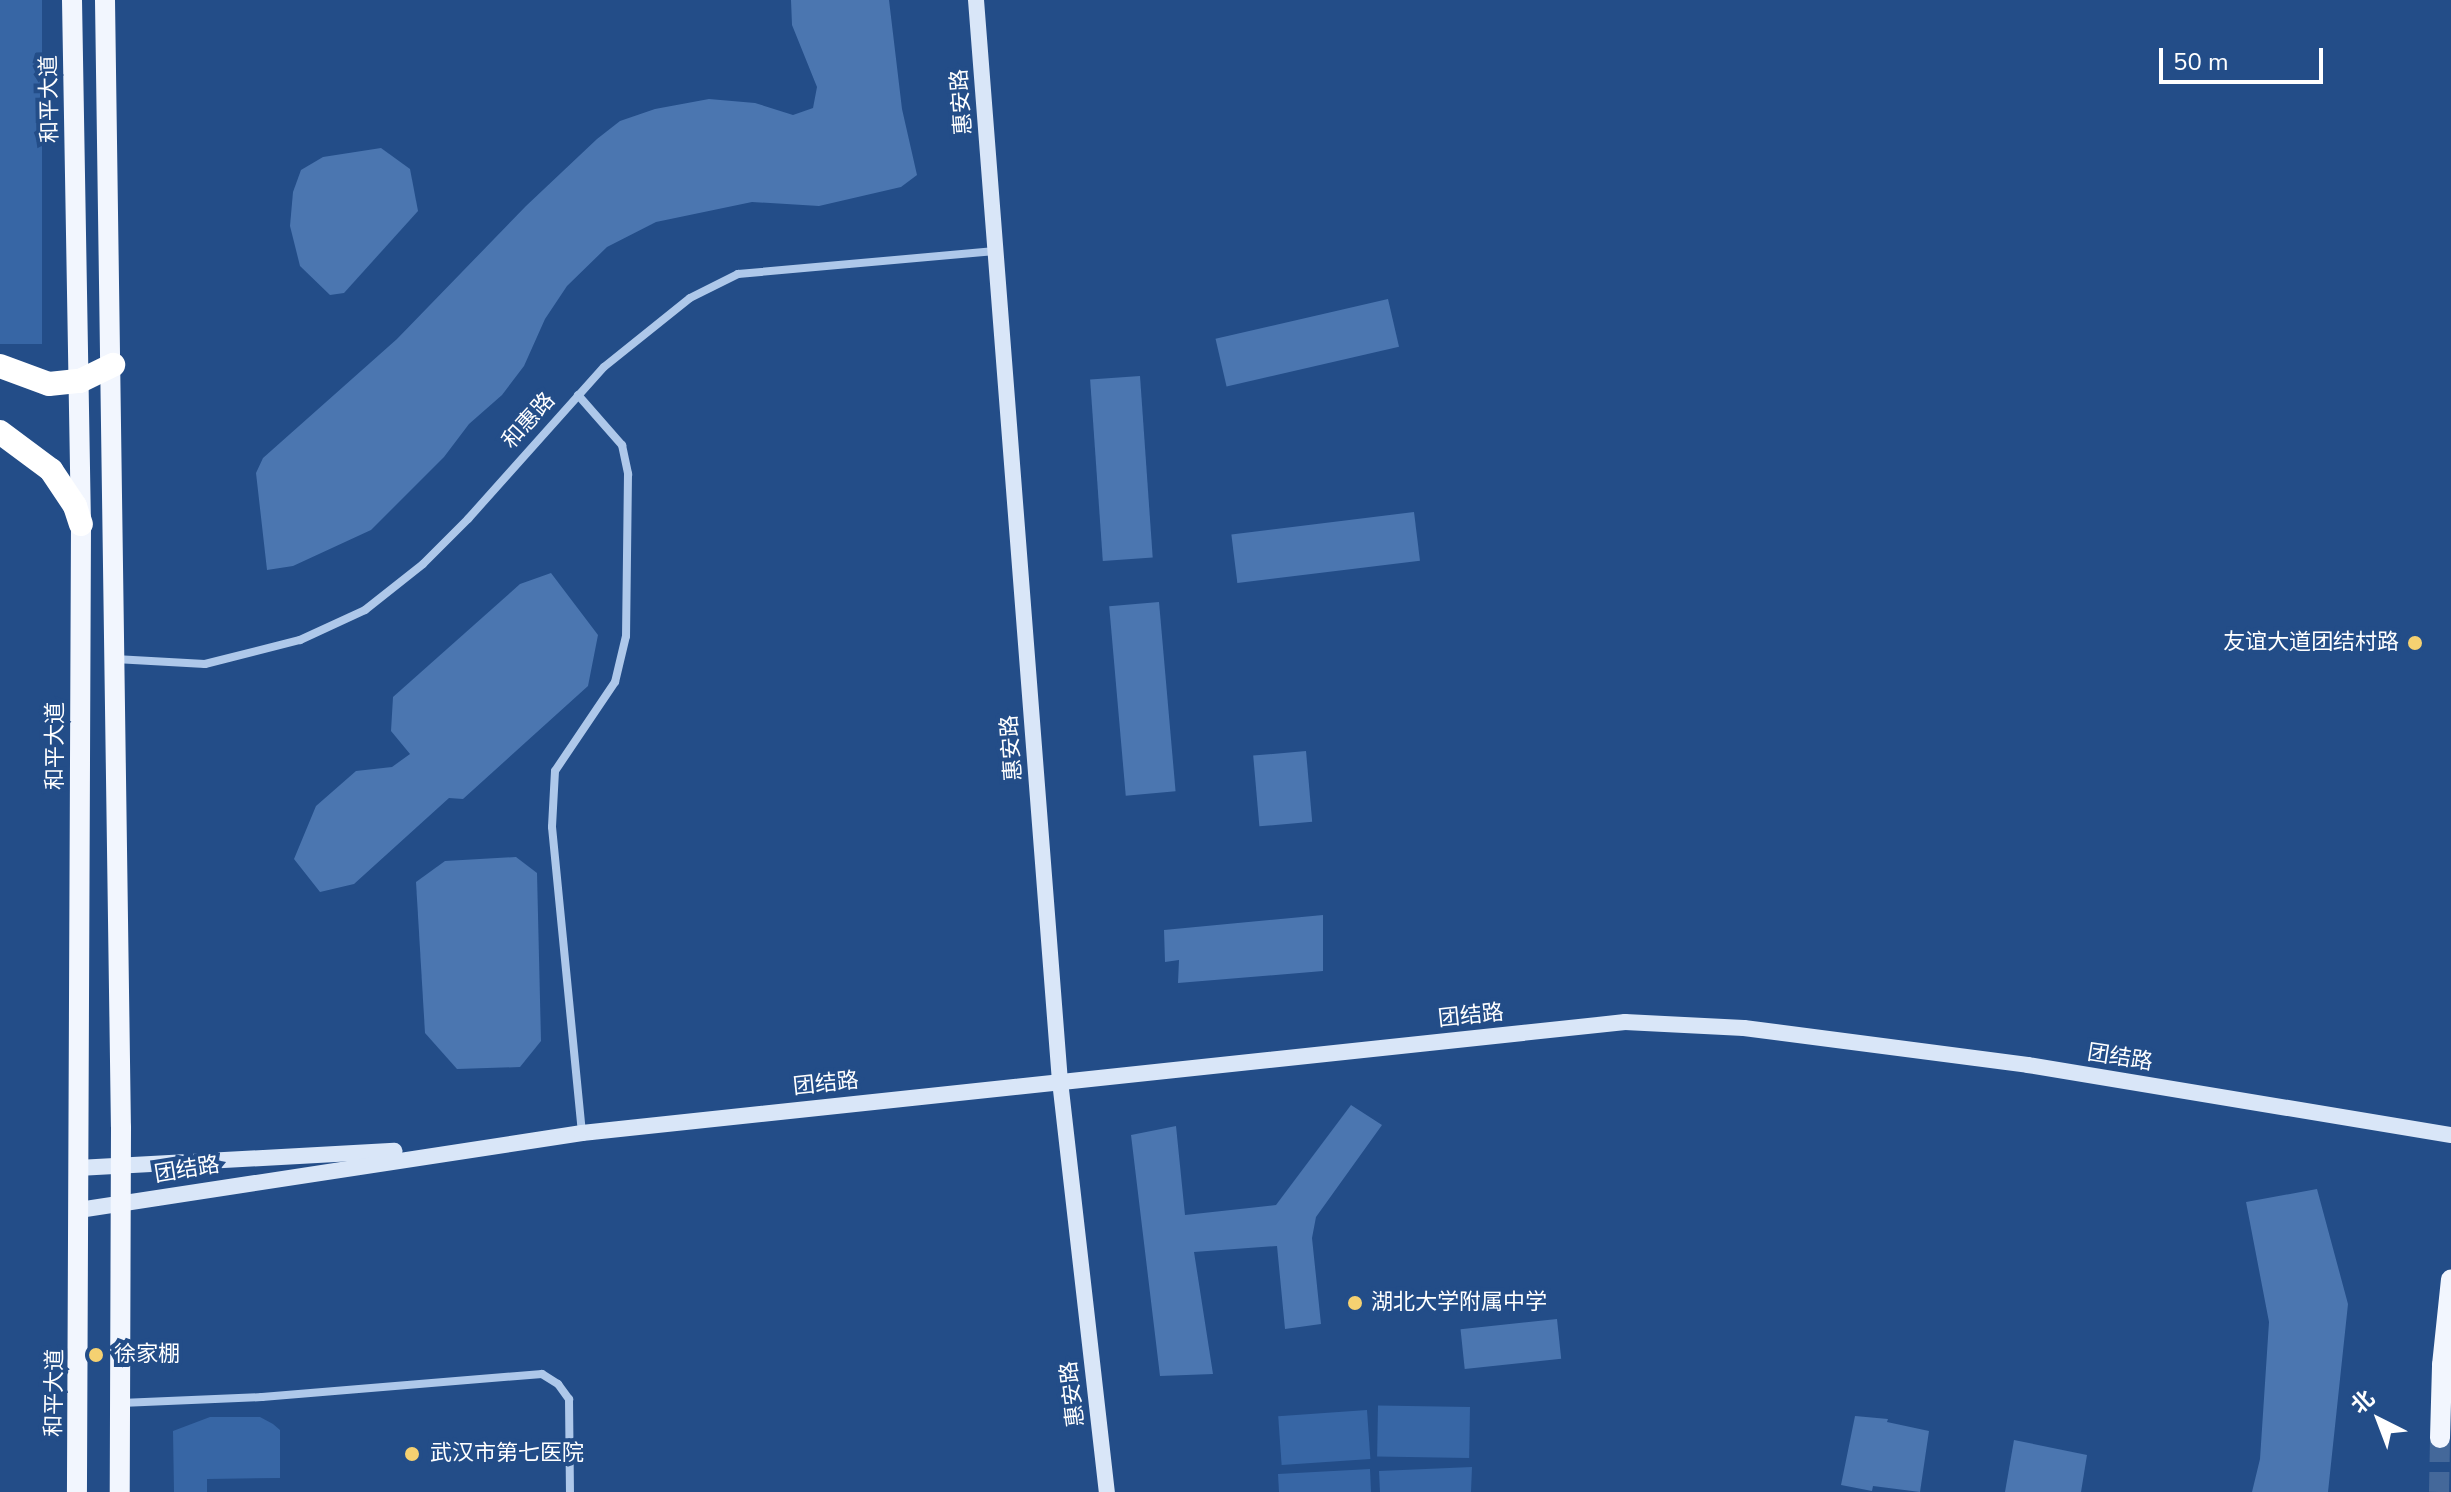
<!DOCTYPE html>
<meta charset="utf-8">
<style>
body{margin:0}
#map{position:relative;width:2451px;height:1492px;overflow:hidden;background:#234d88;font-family:"Nunito Sans","Noto Sans SC",sans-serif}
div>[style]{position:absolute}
.green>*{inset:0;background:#3766a5;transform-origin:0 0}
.building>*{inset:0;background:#4b76b0;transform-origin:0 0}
.primary-tunnel>*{height:20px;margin-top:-10px;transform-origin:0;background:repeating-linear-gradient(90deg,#44689a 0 20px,transparent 0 30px)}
.street>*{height:8px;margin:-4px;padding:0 4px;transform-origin:4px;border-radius:4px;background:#aec8ea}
.secondary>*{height:16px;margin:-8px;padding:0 8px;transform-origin:8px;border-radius:8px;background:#d9e6f8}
.primary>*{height:20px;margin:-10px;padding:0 10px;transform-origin:10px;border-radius:10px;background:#f2f6fe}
.highway>*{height:24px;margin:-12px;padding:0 12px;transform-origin:12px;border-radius:12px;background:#fff}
.dots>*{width:22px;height:22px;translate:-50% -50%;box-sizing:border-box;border:4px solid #234d88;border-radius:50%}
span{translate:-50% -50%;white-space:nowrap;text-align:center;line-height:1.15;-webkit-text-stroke:8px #234d88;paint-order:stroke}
.street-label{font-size:22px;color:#fff}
.poi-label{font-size:22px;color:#fff}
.right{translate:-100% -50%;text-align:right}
.left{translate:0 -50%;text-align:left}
.north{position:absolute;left:2339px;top:1380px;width:80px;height:80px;-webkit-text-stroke:6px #234d88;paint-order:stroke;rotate:318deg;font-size:22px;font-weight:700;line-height:32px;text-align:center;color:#fff}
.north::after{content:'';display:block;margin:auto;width:28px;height:36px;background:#fff;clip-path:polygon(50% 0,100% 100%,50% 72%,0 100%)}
.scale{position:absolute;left:2159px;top:48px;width:164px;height:36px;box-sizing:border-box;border:4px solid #fff;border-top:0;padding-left:10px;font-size:24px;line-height:28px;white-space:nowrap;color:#fff;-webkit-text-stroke:6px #234d88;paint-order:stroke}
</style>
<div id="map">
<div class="green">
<div style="left:0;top:0;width:42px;height:344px"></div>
<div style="left:1470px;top:1407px;width:51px;height:92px;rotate:91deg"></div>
<div style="left:1367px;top:1410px;width:49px;height:89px;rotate:86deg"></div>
<div style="clip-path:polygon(210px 1417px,260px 1417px,273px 1424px,280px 1430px,280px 1478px,207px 1479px,207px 1492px,174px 1492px,173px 1431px)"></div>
<div style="clip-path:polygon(1472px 1467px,1471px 1492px,1380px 1492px,1379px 1471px)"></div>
<div style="clip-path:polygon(1370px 1469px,1371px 1492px,1279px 1492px,1278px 1474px)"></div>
</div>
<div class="building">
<div style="clip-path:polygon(791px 0,889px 0,902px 109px,917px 175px,901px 187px,819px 206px,752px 202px,656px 222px,607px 247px,567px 286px,545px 319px,524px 366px,502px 395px,469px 424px,444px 457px,371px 530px,293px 566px,267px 570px,256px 473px,263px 458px,397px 339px,526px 206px,597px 139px,620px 121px,655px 109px,709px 99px,755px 103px,793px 115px,813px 108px,817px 87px,792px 25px)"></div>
<div style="clip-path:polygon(381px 148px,410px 169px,418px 211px,344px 293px,330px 295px,300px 266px,290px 226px,293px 192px,301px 170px,323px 157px)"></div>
<div style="left:1388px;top:299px;width:49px;height:177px;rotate:77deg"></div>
<div style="left:1140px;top:376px;width:182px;height:50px;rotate:86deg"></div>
<div style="left:1414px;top:512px;width:49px;height:184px;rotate:83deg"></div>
<div style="clip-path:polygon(551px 573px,598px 635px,588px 686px,463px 799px,449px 798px,354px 884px,320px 892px,294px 859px,316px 806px,356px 771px,392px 767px,410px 754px,391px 731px,393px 697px,520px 584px)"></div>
<div style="left:1159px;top:602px;width:190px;height:50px;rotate:85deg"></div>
<div style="left:1306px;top:751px;width:71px;height:53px;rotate:85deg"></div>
<div style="clip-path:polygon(516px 857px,537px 873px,541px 1041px,520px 1067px,457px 1069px,425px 1033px,416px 882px,445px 861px)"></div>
<div style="clip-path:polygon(1323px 915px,1323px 971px,1178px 983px,1179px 960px,1165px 962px,1164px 930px)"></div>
<div style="clip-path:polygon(1351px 1105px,1382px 1125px,1316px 1217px,1312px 1238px,1321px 1324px,1285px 1329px,1277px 1246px,1194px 1252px,1213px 1374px,1160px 1376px,1131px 1135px,1176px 1126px,1185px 1215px,1276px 1205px)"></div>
<div style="clip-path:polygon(2317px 1189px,2348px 1304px,2328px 1492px,2252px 1492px,2260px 1459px,2269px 1322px,2246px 1202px)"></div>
<div style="left:1557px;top:1319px;width:40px;height:97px;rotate:84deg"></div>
<div style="clip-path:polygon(1855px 1416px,1888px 1419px,1887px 1422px,1929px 1431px,1920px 1492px,1873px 1486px,1872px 1491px,1841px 1485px)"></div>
<div style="clip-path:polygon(2014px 1440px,2087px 1455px,2081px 1492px,2005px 1492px)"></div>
</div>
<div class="primary-tunnel">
<div style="left:2439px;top:1492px;width:54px;rotate:-88.9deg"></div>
</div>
<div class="street">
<div style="left:578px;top:395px;width:67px;rotate:48.7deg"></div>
<div style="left:622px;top:445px;width:30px;rotate:78deg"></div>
<div style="left:628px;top:474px;width:162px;rotate:90.7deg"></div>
<div style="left:626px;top:636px;width:47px;rotate:103.4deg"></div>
<div style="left:615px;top:682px;width:107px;rotate:124deg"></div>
<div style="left:555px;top:771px;width:56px;rotate:93.1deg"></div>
<div style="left:552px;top:827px;width:306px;rotate:84.4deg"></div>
<div style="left:115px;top:659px;width:90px;rotate:3.2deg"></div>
<div style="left:205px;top:664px;width:98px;rotate:-14.2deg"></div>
<div style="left:300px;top:640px;width:72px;rotate:-24.8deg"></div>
<div style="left:365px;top:610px;width:74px;rotate:-38.4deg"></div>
<div style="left:423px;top:564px;width:64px;rotate:-45deg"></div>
<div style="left:468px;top:519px;width:204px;rotate:-48.2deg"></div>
<div style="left:604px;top:367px;width:110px;rotate:-38.7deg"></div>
<div style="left:690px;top:298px;width:54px;rotate:-26.6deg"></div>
<div style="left:738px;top:274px;width:258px;rotate:-5.1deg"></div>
<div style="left:121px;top:1403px;width:141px;rotate:-2.4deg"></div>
<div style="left:262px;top:1397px;width:281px;rotate:-4.7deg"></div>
<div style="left:542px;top:1374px;width:19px;rotate:32deg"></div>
<div style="left:558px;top:1384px;width:19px;rotate:54deg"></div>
<div style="left:569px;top:1399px;width:93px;rotate:89.4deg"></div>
</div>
<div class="secondary">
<div style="left:976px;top:0;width:1084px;rotate:85.56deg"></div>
<div style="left:1060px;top:1081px;width:414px;rotate:83.5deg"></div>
<div style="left:78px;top:1168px;width:317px;rotate:-3.1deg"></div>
<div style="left:79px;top:1210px;width:509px;rotate:-8.7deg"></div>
<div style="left:582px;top:1133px;width:1049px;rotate:-6.07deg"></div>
<div style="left:1625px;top:1022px;width:119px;rotate:2.9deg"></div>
<div style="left:1744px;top:1028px;width:286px;rotate:7.4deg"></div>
<div style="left:2028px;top:1065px;width:429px;rotate:9.4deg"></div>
</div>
<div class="primary">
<div style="left:72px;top:0;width:524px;rotate:89.02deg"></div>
<div style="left:81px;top:524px;width:968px;rotate:90.24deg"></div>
<div style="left:105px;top:0;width:1127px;rotate:89.19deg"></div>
<div style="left:121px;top:1127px;width:365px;rotate:90.2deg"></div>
<div style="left:2440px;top:1438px;width:73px;rotate:-88.4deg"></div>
<div style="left:2442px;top:1365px;width:86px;rotate:-84deg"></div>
</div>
<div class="highway">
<div style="left:0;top:366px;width:52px;rotate:20.2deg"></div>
<div style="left:49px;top:384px;width:31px;rotate:-6deg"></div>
<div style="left:80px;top:381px;width:37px;rotate:-26deg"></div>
<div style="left:0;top:432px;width:64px;rotate:36.7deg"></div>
<div style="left:51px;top:470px;width:43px;rotate:56.3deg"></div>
<div style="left:75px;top:506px;width:19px;rotate:72deg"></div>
</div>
<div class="dots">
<div style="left:2415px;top:643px;background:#f5d171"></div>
<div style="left:1355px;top:1303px;background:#f5d171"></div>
<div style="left:96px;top:1355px;background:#f5d171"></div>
<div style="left:412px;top:1454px;background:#f5d171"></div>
</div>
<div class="street-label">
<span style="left:50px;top:99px;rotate:-91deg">和平大道</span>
<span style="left:962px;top:102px;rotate:-94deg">惠安路</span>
<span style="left:529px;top:421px;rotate:-48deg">和惠路</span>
<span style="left:56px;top:746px;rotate:-90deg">和平大道</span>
<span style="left:1012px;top:748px;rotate:-94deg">惠安路</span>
<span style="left:1471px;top:1016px;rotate:-6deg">团结路</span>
<span style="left:2120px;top:1058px;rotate:9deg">团结路</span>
<span style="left:826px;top:1084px;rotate:-6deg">团结路</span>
<span style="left:187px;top:1170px;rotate:-9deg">团结路</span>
<span style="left:55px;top:1393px;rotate:-89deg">和平大道</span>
<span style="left:1073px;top:1394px;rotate:-97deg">惠安路</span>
</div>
<div class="poi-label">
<span class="right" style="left:2399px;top:643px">友谊大道团结村路</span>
<span class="left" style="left:1371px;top:1303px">湖北大学附属中学</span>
<span class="left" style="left:114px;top:1355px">徐家棚</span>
<span class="left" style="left:430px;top:1454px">武汉市第七医院</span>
</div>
<div class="north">北</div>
<div class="scale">50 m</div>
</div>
